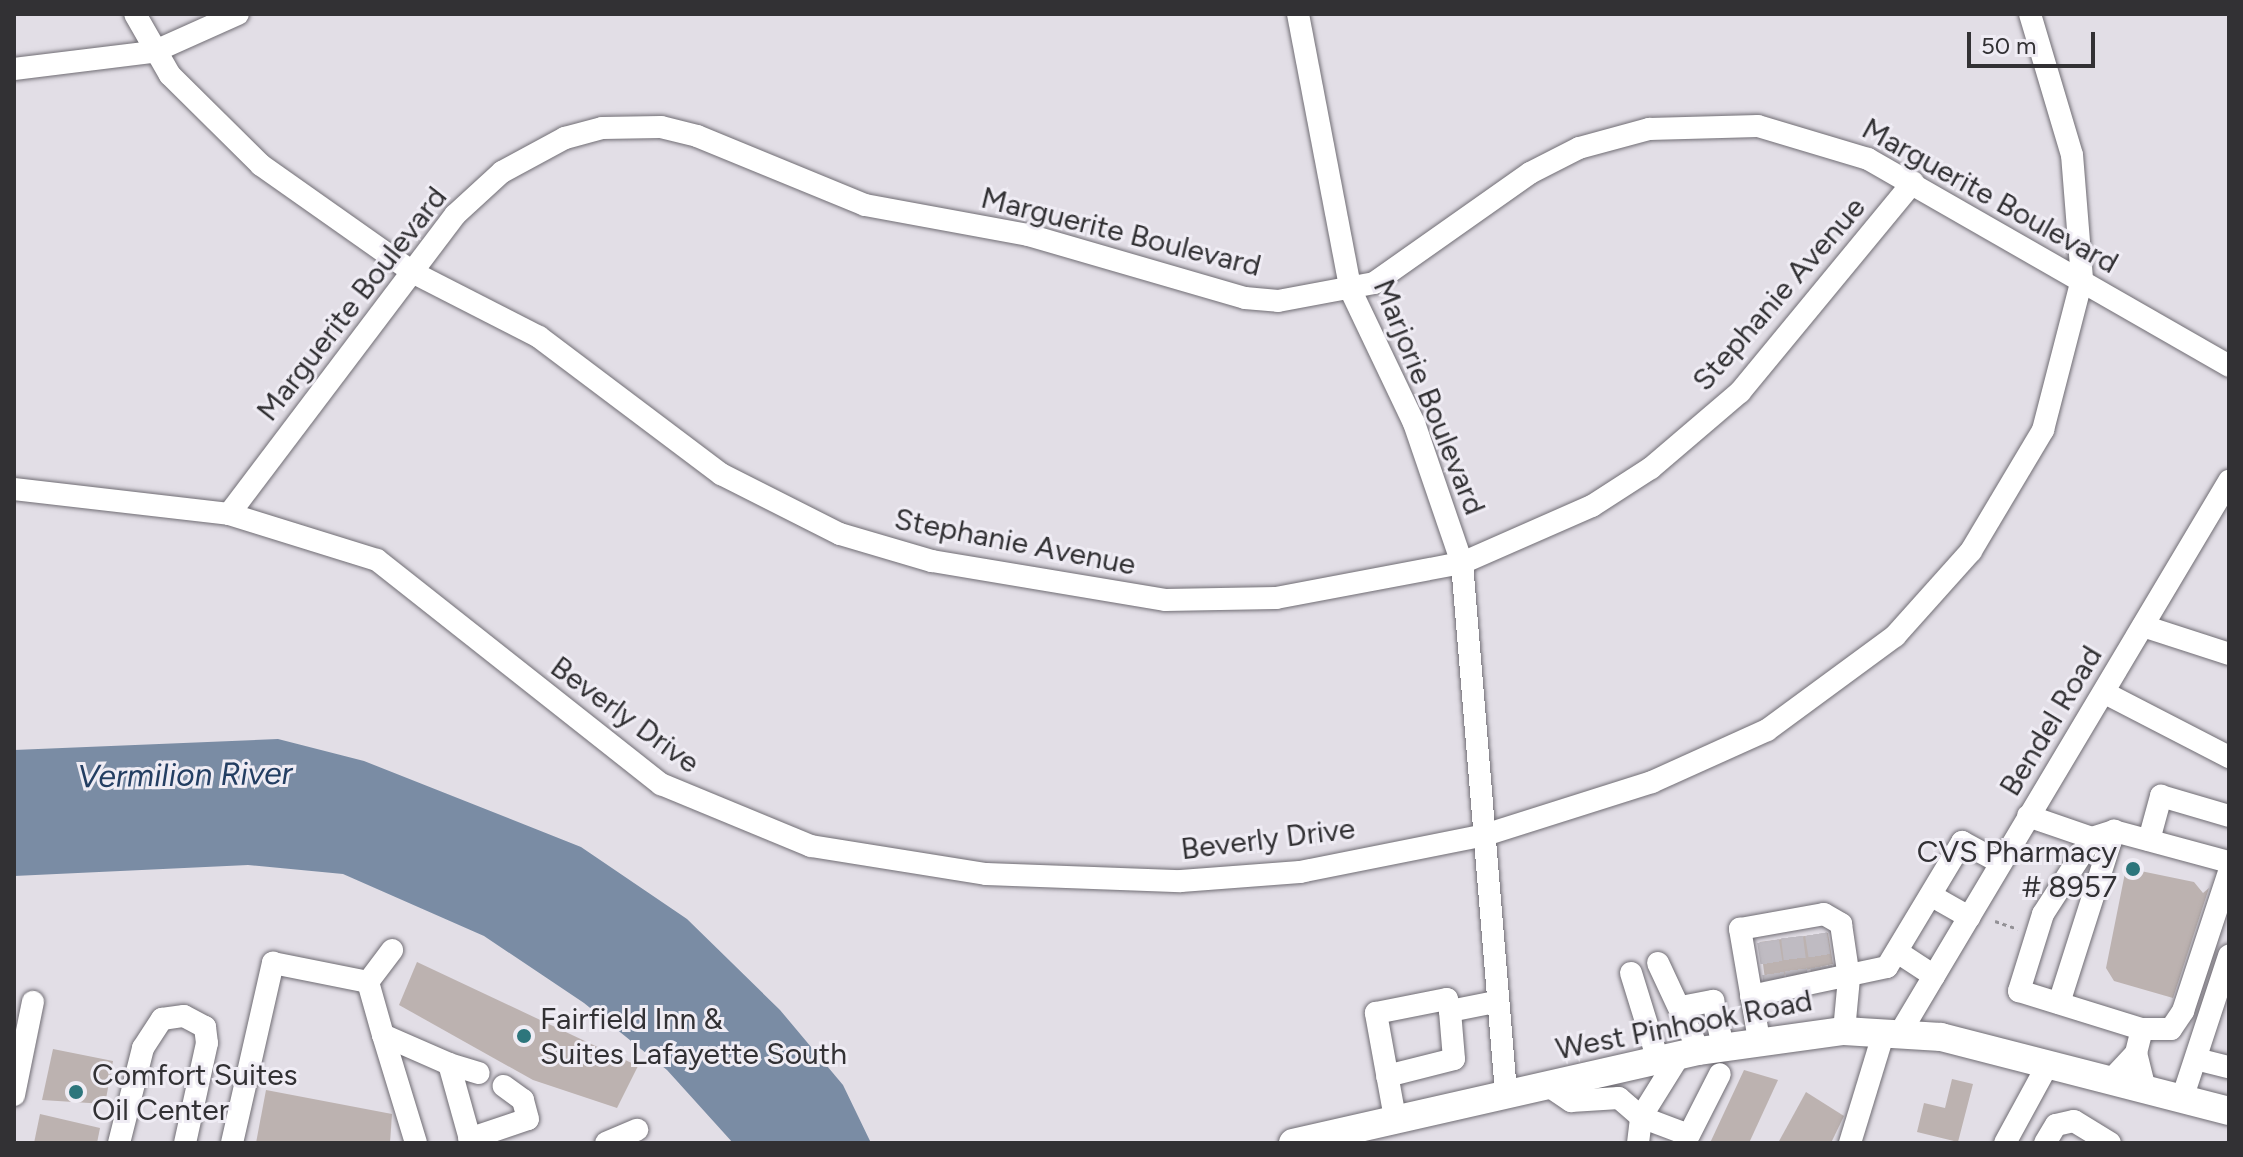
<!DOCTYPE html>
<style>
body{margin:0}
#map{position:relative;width:2243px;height:1157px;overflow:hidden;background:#e2dee6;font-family:Figtree,sans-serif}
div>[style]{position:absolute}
.water>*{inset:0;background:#7a8ca4}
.building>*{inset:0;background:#bcb2b0}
.minor-tunnel>*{height:22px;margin-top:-11px;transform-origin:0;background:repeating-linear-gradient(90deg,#bfbbc2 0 22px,transparent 0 33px)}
.path>*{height:3px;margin-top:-1.5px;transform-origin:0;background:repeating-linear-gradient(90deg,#939196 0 4px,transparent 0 8px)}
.roads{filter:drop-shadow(0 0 2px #706d74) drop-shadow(0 0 2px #706d74)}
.minor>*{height:22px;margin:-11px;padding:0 11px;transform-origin:11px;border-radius:11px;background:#fff}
.major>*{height:28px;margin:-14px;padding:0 14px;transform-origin:14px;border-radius:14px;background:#fff}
.dots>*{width:22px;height:22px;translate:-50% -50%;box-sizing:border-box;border:4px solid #efecf4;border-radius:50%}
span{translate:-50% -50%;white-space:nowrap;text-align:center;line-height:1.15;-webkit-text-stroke:6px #efecf4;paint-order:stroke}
.street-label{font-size:30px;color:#323134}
.poi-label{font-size:30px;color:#323134}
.right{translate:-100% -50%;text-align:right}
.left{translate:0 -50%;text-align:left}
.water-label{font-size:32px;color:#233e62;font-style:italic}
.frame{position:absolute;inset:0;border:16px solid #323134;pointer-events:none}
.scale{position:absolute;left:1967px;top:32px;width:128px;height:36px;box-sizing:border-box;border:4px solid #323134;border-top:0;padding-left:10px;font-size:24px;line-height:28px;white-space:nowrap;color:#323134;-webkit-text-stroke:6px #efecf4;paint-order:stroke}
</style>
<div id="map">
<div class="water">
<div style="clip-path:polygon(278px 739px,364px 761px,581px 847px,687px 919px,780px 1010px,843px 1085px,871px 1143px,733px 1143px,667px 1070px,584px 1003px,484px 936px,343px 874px,248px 865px,14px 876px,14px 750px)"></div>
</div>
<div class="building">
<div style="clip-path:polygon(2126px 868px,2194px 882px,2203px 893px,2209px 888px,2173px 998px,2114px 981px,2106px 968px)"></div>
<div style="clip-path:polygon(1828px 933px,1833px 964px,1765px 979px,1760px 942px)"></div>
<div style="clip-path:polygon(417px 962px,638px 1066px,617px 1108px,533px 1080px,399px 1005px)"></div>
<div style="clip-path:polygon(53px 1049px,113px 1061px,105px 1104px,42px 1100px)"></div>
<div style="clip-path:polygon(1744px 1070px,1778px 1080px,1749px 1143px,1710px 1143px)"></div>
<div style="clip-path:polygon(1952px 1079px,1973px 1084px,1958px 1142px,1917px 1132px,1924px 1103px,1945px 1108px)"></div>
<div style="clip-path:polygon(266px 1090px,392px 1114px,390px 1143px,256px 1143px)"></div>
<div style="clip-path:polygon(1806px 1092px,1844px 1116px,1831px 1143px,1778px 1143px)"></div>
<div style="clip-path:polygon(40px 1114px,100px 1128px,97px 1143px,34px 1143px)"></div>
</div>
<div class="minor-tunnel">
<div style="left:1816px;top:934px;width:37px;rotate:81deg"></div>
<div style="left:1792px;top:937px;width:39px;rotate:83deg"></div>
<div style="left:1768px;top:941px;width:39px;rotate:81deg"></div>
</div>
<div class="path">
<div style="left:1995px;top:921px;width:24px;rotate:19deg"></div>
</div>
<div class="roads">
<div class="minor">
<div style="left:135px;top:14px;width:70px;rotate:60.2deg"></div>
<div style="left:170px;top:75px;width:128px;rotate:44.7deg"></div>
<div style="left:261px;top:165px;width:187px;rotate:35.2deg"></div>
<div style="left:414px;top:273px;width:140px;rotate:27.1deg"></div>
<div style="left:539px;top:337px;width:228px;rotate:37deg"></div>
<div style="left:721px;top:474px;width:133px;rotate:26.8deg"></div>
<div style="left:840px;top:534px;width:96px;rotate:16.4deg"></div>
<div style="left:932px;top:561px;width:236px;rotate:9.5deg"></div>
<div style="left:1165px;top:600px;width:111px;rotate:-1deg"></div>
<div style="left:1276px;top:598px;width:189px;rotate:-10.7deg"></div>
<div style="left:1462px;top:563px;width:142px;rotate:-23.7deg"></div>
<div style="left:1592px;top:506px;width:70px;rotate:-32.8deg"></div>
<div style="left:1651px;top:468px;width:117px;rotate:-40.5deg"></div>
<div style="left:1740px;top:392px;width:272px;rotate:-50.5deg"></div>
<div style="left:1298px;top:14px;width:282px;rotate:79.2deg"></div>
<div style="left:1351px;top:291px;width:146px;rotate:64.5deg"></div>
<div style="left:1414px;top:423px;width:148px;rotate:71.1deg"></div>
<div style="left:1462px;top:563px;width:532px;rotate:85.25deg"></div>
<div style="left:14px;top:69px;width:140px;rotate:-7deg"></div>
<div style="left:153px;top:52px;width:93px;rotate:-24.1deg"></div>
<div style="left:14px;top:489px;width:216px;rotate:6.6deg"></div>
<div style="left:229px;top:514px;width:155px;rotate:17.3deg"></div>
<div style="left:377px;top:560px;width:362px;rotate:38.3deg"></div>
<div style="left:661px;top:784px;width:162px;rotate:22.5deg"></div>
<div style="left:811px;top:846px;width:177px;rotate:9.1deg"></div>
<div style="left:986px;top:874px;width:195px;rotate:2.1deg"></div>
<div style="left:1181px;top:881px;width:119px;rotate:-4.3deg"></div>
<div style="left:1300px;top:872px;width:189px;rotate:-11.3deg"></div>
<div style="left:1485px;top:835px;width:175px;rotate:-17.6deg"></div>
<div style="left:1652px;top:782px;width:126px;rotate:-24.3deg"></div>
<div style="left:1767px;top:730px;width:159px;rotate:-36.3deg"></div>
<div style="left:1895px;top:636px;width:114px;rotate:-48.2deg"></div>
<div style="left:1971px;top:551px;width:141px;rotate:-59.2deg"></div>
<div style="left:2043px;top:430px;width:156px;rotate:-75.5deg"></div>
<div style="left:2082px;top:279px;width:124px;rotate:-94.6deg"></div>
<div style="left:2072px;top:155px;width:147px;rotate:-106.6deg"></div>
<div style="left:229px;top:514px;width:375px;rotate:-52.9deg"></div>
<div style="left:455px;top:215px;width:64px;rotate:-42.5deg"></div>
<div style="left:502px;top:172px;width:72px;rotate:-28.4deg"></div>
<div style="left:565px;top:138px;width:38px;rotate:-15deg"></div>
<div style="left:602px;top:128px;width:59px;rotate:-1deg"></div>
<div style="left:661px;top:127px;width:37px;rotate:14deg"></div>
<div style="left:697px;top:136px;width:182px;rotate:22.3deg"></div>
<div style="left:865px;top:205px;width:166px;rotate:10.4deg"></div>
<div style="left:1028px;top:235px;width:226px;rotate:16.2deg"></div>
<div style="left:1245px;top:298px;width:33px;rotate:5deg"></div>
<div style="left:1278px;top:301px;width:98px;rotate:-10.6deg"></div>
<div style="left:1374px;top:283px;width:191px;rotate:-35.2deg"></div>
<div style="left:1530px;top:173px;width:55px;rotate:-27deg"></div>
<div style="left:1579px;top:148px;width:73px;rotate:-15.2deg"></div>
<div style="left:1649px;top:129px;width:109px;rotate:-1.6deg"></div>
<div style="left:1758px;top:126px;width:115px;rotate:16.7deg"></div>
<div style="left:1868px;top:159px;width:416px;rotate:29.8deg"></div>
<div style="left:2143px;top:626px;width:90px;rotate:18deg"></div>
<div style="left:2105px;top:693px;width:140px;rotate:27.3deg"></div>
<div style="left:2028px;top:816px;width:68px;rotate:19deg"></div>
<div style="left:2092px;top:838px;width:23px;rotate:-18deg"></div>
<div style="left:2114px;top:831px;width:119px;rotate:15.1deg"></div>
<div style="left:2092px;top:838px;width:90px;rotate:122.8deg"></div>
<div style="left:2043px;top:914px;width:81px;rotate:107.3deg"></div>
<div style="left:2019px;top:991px;width:129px;rotate:17.2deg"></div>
<div style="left:2142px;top:1029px;width:29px"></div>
<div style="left:2171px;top:1029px;width:22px;rotate:-56deg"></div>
<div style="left:2183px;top:1011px;width:146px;rotate:-71.7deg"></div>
<div style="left:2149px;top:840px;width:46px;rotate:-74.7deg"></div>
<div style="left:2161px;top:796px;width:71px;rotate:16.4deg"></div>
<div style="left:1932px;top:896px;width:43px;rotate:29.6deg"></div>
<div style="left:1899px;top:953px;width:42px;rotate:33.3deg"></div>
<div style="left:1658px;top:963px;width:97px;rotate:65deg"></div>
<div style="left:1631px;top:973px;width:91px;rotate:72.8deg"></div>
<div style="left:368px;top:982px;width:40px;rotate:-53deg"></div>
<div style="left:1751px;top:996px;width:139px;rotate:-12deg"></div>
<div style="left:1887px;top:967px;width:146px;rotate:-59deg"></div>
<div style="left:1962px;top:842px;width:44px;rotate:28.3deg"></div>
<div style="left:2059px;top:1003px;width:181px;rotate:-72.3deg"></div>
<div style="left:1681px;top:1007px;width:33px;rotate:-11deg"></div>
<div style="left:1713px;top:1001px;width:47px;rotate:77.7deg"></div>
<div style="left:2142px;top:1029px;width:25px;rotate:104deg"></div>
<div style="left:2136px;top:1053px;width:37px;rotate:76deg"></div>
<div style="left:1900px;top:1033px;width:643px;rotate:-59.2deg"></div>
<div style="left:383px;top:1035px;width:113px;rotate:73deg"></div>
<div style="left:1759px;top:1040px;width:113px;rotate:-99.7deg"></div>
<div style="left:1740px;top:929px;width:85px;rotate:-10.1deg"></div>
<div style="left:1824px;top:914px;width:20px;rotate:30deg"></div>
<div style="left:1841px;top:924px;width:55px;rotate:81.6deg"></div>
<div style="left:1849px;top:978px;width:53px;rotate:95.4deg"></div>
<div style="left:2196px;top:1059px;width:34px;rotate:14deg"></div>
<div style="left:449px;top:1064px;width:31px;rotate:17deg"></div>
<div style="left:1387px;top:1076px;width:69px;rotate:-14.2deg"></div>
<div style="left:1454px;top:1059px;width:48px;rotate:-94.8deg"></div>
<div style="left:2111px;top:1080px;width:37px;rotate:-47deg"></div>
<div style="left:1547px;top:1085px;width:29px;rotate:34deg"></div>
<div style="left:1571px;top:1101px;width:48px;rotate:-3.6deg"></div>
<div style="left:1619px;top:1098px;width:29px;rotate:41deg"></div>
<div style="left:1641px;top:1117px;width:51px;rotate:20.6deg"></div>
<div style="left:1689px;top:1135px;width:68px;rotate:-63.1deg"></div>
<div style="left:14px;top:1095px;width:95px;rotate:-78.5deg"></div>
<div style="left:2182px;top:1099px;width:151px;rotate:-71.8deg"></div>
<div style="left:1395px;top:1118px;width:107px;rotate:-100.3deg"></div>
<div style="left:1376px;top:1013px;width:72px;rotate:-11.2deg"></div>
<div style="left:1447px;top:999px;width:12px;rotate:76deg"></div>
<div style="left:1450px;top:1011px;width:46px;rotate:-11.3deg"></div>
<div style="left:469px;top:1139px;width:62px;rotate:-18.7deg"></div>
<div style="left:528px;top:1119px;width:20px;rotate:-105deg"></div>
<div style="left:523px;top:1100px;width:24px;rotate:-144deg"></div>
<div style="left:119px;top:1143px;width:98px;rotate:-75.8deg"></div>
<div style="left:143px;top:1048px;width:35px;rotate:-57deg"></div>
<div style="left:162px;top:1019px;width:22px;rotate:-8deg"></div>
<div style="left:184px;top:1016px;width:24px;rotate:28deg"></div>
<div style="left:205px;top:1027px;width:16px;rotate:83deg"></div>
<div style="left:207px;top:1043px;width:102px;rotate:102.4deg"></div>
<div style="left:232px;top:1143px;width:185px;rotate:-77.2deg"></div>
<div style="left:273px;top:963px;width:97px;rotate:11.3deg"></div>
<div style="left:368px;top:982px;width:55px;rotate:74.2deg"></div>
<div style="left:383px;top:1035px;width:72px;rotate:23.7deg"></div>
<div style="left:449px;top:1064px;width:82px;rotate:74.4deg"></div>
<div style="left:606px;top:1143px;width:34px;rotate:-23deg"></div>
<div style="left:1638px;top:1143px;width:26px;rotate:-83deg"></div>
<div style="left:1641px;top:1117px;width:72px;rotate:-58.1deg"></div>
<div style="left:1850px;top:1143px;width:116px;rotate:-73deg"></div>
<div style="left:2005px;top:1143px;width:90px;rotate:-61.4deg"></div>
<div style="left:2045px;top:1143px;width:21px;rotate:-59deg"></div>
<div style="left:2056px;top:1125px;width:18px;rotate:-13deg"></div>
<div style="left:2074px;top:1121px;width:42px;rotate:31.4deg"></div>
</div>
<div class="major">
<div style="left:1293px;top:1143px;width:416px;rotate:-12.8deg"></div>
<div style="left:1699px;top:1051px;width:146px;rotate:-7.9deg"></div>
<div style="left:1844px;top:1031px;width:97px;rotate:3.5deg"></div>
<div style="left:1941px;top:1037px;width:297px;rotate:14.4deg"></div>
</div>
</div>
<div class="dots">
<div style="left:2133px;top:869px;background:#2d767c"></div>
<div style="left:524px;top:1036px;background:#2d767c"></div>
<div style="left:76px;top:1092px;background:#2d767c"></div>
</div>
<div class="street-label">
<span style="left:1990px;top:196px;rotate:29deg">Marguerite Boulevard</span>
<span style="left:1121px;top:232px;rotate:14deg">Marguerite Boulevard</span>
<span style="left:1779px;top:294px;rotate:-49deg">Stephanie Avenue</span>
<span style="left:352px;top:304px;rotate:-52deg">Marguerite Boulevard</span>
<span style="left:1429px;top:397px;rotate:68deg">Marjorie Boulevard</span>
<span style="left:1015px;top:542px;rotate:11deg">Stephanie Avenue</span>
<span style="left:625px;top:715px;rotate:36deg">Beverly Drive</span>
<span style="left:2051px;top:721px;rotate:-59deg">Bendel Road</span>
<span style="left:1268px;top:839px;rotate:-7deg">Beverly Drive</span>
<span style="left:1684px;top:1025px;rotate:-11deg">West Pinhook Road</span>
</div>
<div class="poi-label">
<span class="right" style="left:2117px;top:869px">CVS Pharmacy<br># 8957</span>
<span class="left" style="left:540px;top:1036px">Fairfield Inn &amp;<br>Suites Lafayette South</span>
<span class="left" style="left:92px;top:1092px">Comfort Suites<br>Oil Center</span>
</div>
<div class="water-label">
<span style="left:185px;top:775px;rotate:-1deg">Vermilion River</span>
</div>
<div class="frame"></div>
<div class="scale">50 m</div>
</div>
